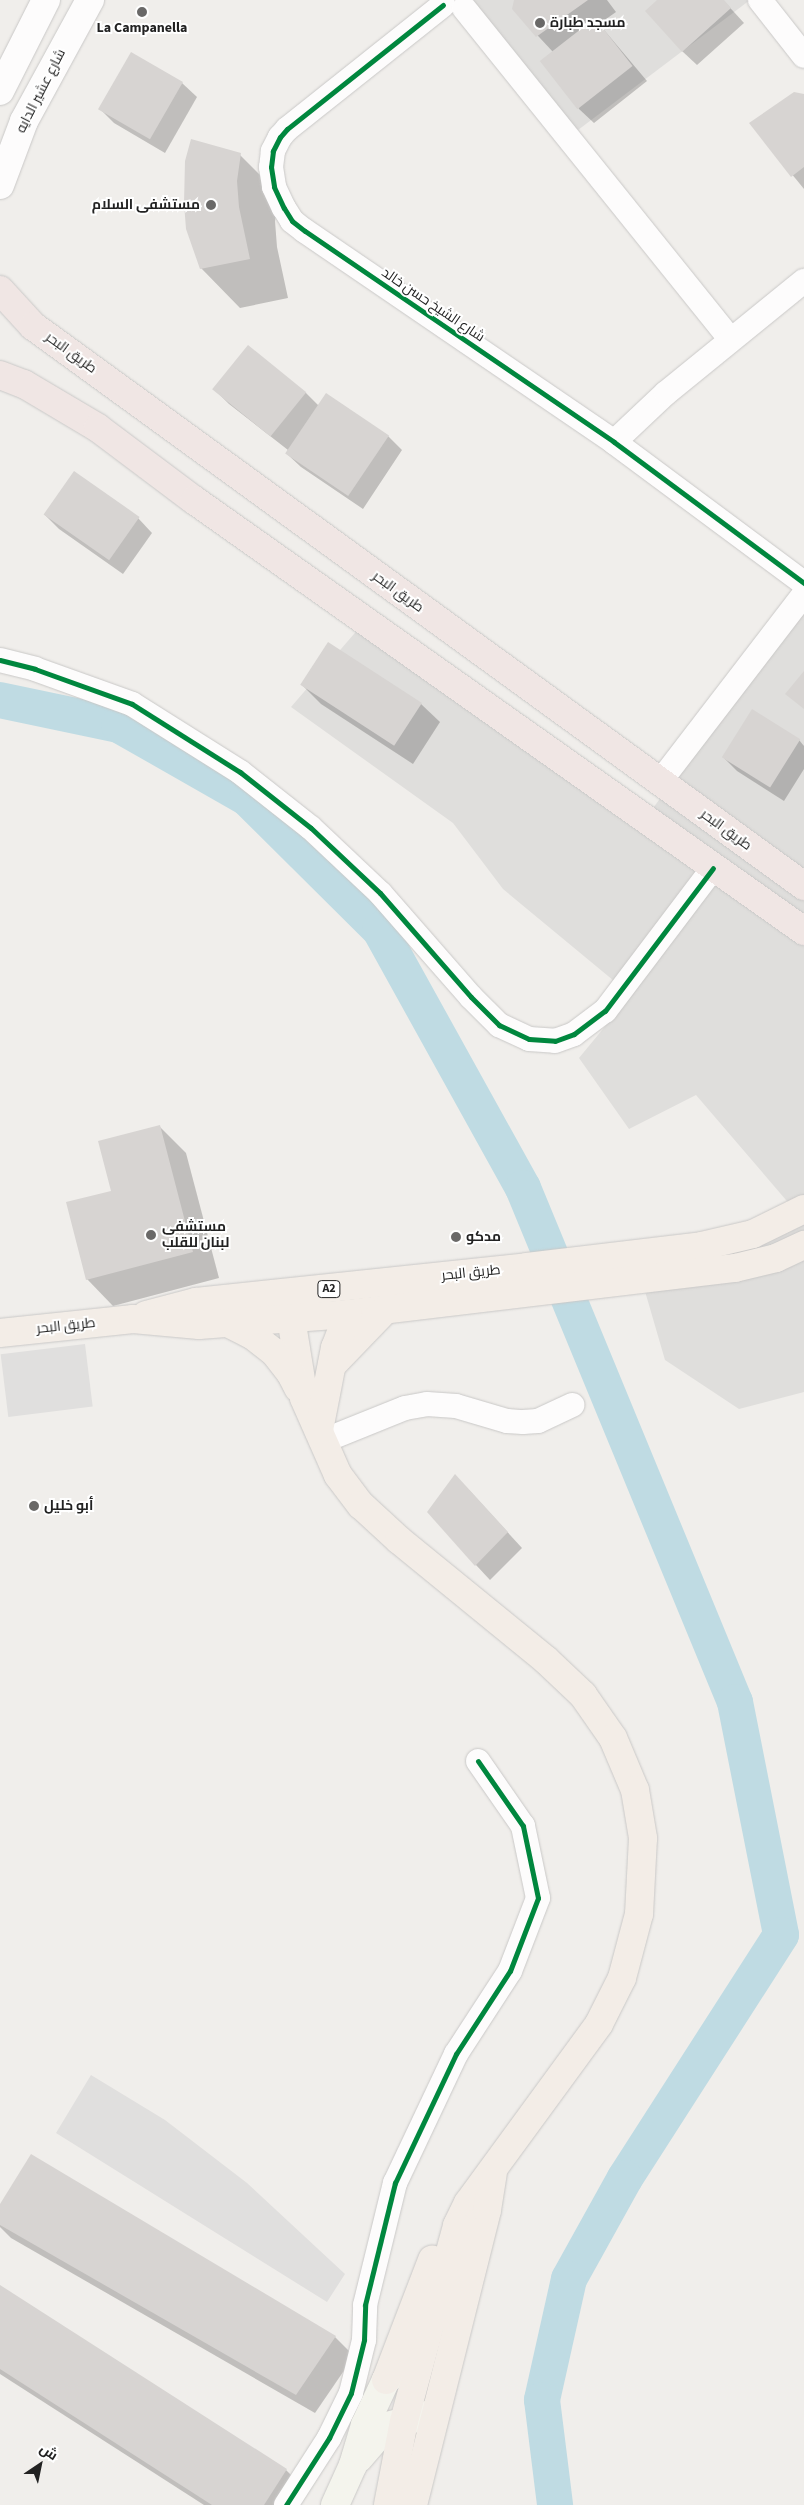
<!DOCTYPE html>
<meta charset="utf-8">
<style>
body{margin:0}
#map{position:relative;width:804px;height:2505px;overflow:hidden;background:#f0eeeb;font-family:"Source Sans 3",Cairo,sans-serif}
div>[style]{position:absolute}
.residential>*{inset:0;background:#dfdedc}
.parking>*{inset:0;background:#e0dfde;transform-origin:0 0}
.shadow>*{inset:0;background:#0003}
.river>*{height:36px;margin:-18px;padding:0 18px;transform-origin:18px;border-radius:18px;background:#bfdbe3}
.building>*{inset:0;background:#d7d4d2;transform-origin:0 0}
.roads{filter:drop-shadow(0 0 1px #c9c8c7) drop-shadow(0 0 1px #c9c8c7)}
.minor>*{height:24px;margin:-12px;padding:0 12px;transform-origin:12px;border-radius:12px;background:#fdfcfc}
.tertiary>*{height:28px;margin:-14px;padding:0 14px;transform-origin:14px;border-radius:14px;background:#fdfcfc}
.secondary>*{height:28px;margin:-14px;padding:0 14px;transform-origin:14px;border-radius:14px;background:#f4f4ed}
.primary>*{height:28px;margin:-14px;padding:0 14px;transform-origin:14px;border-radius:14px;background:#f3ede7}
.trunk>*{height:28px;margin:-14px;padding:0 14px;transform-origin:14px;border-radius:14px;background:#f0e6e4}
.cycleway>*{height:5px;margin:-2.5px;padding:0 2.5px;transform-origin:2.5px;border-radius:2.5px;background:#00873e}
.dots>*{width:14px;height:14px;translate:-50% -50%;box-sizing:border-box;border:2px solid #fff;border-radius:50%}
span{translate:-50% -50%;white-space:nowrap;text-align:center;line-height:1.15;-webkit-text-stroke:4px #fff;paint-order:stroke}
.shield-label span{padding:1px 4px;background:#fff;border:1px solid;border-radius:4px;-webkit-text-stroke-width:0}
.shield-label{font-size:12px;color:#222;font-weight:700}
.poi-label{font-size:14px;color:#222;font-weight:700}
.left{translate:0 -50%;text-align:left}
.right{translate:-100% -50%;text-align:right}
.street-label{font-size:14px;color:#222}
.north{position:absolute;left:15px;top:2440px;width:50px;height:50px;-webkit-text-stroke:4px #fff;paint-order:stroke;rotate:34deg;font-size:14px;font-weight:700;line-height:20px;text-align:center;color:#222}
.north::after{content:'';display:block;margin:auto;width:18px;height:22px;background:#222;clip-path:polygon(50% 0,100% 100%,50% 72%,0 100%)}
</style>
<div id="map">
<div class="residential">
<div style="clip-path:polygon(457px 0,750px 0,578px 130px)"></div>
<div style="clip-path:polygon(804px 599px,804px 1392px,739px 1409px,665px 1360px,633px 1250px,760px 1227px,792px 1207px,696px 1095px,629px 1129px,579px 1058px,631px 995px,503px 889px,453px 823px,291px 707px,366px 620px,651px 811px)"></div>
</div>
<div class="parking">
<div style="left:85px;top:1344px;width:63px;height:85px;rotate:83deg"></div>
<div style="clip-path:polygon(91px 2075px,165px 2120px,247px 2183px,345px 2274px,327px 2302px,56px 2133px)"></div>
</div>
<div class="shadow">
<div style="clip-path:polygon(516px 0,607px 0,616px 12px,599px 24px,647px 81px,594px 123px,579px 109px,553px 52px,513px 9px)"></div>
<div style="clip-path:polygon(658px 0,723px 0,744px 23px,697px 65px,682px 51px)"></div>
<div style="clip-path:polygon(182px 83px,197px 97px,165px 153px,114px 123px,100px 109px)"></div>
<div style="clip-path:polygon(804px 95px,804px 189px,751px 124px)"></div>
<div style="clip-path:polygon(240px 155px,279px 194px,275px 221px,277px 247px,288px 298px,240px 308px,201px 268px)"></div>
<div style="clip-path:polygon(214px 389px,306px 393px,318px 405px,388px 436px,402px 450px,363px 509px,301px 467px,286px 453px,288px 450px,229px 404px)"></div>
<div style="clip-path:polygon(44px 514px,138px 518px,152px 533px,123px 574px,59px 529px)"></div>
<div style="clip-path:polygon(302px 685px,421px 704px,440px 722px,413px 764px,321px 704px)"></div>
<div style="clip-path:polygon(799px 740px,804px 746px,804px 769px,784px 801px,737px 771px,723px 757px)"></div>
<div style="clip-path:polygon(160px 1127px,186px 1153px,219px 1278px,113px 1306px,87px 1279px,113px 1192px)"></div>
<div style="clip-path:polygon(469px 1490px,522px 1548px,490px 1580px,476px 1565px)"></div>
<div style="clip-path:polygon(0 2207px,335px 2337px,354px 2356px,315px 2413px,11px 2238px,0 2227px)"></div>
<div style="clip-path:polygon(0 2287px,286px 2470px,305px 2489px,295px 2505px,204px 2505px,0 2374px)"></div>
</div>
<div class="river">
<div style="left:0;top:700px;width:122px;rotate:11.9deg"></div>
<div style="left:119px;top:725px;width:147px;rotate:29.7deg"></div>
<div style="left:247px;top:798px;width:187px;rotate:44.8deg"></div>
<div style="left:380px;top:930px;width:295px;rotate:61deg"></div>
<div style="left:523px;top:1188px;width:556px;rotate:67.59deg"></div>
<div style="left:735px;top:1702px;width:237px;rotate:78.8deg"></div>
<div style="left:781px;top:1935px;width:289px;rotate:122.7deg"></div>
<div style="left:625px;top:2178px;width:115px;rotate:119deg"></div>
<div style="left:569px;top:2279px;width:124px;rotate:102.6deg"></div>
<div style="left:542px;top:2400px;width:106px;rotate:82.9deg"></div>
</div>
<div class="building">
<div style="clip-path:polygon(514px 0,588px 0,536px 37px,512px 9px)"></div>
<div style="clip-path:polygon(657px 0,724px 0,731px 8px,682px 52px,645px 11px)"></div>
<div style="left:595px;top:18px;width:61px;height:70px;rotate:52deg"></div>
<div style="left:131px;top:52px;width:60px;height:66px;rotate:30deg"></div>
<div style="clip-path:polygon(794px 92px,804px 94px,804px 167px,791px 177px,749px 123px)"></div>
<div style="clip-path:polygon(191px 139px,241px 153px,237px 181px,239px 207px,250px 259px,200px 269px,186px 229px,184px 203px,185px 161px)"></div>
<div style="left:248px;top:345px;width:75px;height:57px;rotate:39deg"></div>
<div style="left:326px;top:393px;width:76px;height:73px;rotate:34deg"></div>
<div style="left:74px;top:471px;width:80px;height:53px;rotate:35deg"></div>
<div style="left:328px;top:642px;width:112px;height:51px;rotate:33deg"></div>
<div style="clip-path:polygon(804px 671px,804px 709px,785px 694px)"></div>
<div style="left:752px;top:709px;width:57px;height:57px;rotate:32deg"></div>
<div style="clip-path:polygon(160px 1125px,193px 1252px,86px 1280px,66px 1202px,111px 1191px,98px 1141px)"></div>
<div style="clip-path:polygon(455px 1474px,508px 1532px,475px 1566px,427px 1512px)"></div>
<div style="clip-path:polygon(31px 2154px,336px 2336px,296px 2395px,0 2225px,0 2204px)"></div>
<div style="clip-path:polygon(0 2285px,287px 2469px,264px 2505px,212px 2505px,0 2369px)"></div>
</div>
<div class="roads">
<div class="minor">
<div style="left:760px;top:0;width:71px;rotate:51.8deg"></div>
<div style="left:443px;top:5px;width:199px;rotate:141.5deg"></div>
<div style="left:287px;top:129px;width:11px;rotate:131deg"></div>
<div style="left:280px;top:137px;width:16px;rotate:117deg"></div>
<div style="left:273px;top:151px;width:16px;rotate:97deg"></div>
<div style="left:271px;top:167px;width:20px;rotate:81deg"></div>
<div style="left:274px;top:187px;width:23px;rotate:65deg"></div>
<div style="left:284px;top:208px;width:15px;rotate:58deg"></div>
<div style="left:292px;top:221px;width:16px;rotate:38deg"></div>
<div style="left:305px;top:231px;width:374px;rotate:34.3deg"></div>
<div style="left:614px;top:442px;width:237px;rotate:36.6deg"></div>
<div style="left:464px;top:8px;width:425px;rotate:51.2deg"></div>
<div style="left:614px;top:442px;width:71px;rotate:-43.3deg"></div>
<div style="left:666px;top:393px;width:178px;rotate:-39.1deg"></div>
<div style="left:0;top:660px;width:36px;rotate:14deg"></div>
<div style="left:35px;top:669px;width:103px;rotate:19.8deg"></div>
<div style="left:132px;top:704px;width:128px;rotate:32.2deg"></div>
<div style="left:240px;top:772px;width:90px;rotate:38.3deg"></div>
<div style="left:311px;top:828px;width:95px;rotate:43.3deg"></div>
<div style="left:380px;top:893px;width:138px;rotate:48.8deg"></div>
<div style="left:471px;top:997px;width:40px;rotate:45deg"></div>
<div style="left:499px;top:1025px;width:33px;rotate:25deg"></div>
<div style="left:529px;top:1039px;width:26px;rotate:4deg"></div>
<div style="left:555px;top:1041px;width:20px;rotate:-20deg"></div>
<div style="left:574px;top:1034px;width:39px;rotate:-37deg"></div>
<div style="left:605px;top:1011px;width:179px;rotate:-52.9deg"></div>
<div style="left:659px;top:783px;width:238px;rotate:-52.5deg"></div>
<div style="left:323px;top:1441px;width:88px;rotate:-21.9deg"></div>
<div style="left:405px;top:1408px;width:22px;rotate:-10deg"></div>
<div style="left:427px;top:1404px;width:29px;rotate:4deg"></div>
<div style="left:456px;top:1406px;width:53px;rotate:16.4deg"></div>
<div style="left:507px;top:1421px;width:16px;rotate:4deg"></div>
<div style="left:523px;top:1422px;width:15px;rotate:-4deg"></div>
<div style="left:538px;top:1421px;width:38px;rotate:-25deg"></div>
<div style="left:286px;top:2505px;width:80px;rotate:-57.3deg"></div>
<div style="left:329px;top:2438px;width:50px;rotate:-63.9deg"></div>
<div style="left:351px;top:2393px;width:55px;rotate:-76.2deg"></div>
<div style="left:364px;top:2340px;width:35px;rotate:-88deg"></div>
<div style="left:365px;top:2305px;width:126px;rotate:-76.2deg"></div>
<div style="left:395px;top:2183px;width:143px;rotate:-64.7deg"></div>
<div style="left:456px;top:2054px;width:99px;rotate:-57deg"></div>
<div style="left:510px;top:1971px;width:78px;rotate:-69deg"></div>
<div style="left:538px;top:1898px;width:74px;rotate:-101.8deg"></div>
<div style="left:523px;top:1826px;width:79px;rotate:-124.7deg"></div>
</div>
<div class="tertiary">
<div style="left:0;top:91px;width:102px;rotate:-63.2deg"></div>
<div style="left:0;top:185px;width:68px;rotate:-69.4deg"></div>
<div style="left:24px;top:121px;width:138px;rotate:-61.4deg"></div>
</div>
<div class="secondary">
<div style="left:359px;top:2458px;width:32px;rotate:-49deg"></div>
<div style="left:380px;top:2434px;width:14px;rotate:-39deg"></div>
<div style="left:391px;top:2425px;width:46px;rotate:-15.3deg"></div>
<div style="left:335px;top:2505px;width:44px;rotate:-65.8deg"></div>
<div style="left:353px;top:2465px;width:42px;rotate:-73.3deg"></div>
<div style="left:365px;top:2425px;width:50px;rotate:-65deg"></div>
<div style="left:386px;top:2380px;width:18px;rotate:-38deg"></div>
<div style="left:400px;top:2369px;width:5px;rotate:-11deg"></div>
</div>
<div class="primary">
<div style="left:287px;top:1293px;width:106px;rotate:80.8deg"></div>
<div style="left:304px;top:1398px;width:84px;rotate:66.2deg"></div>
<div style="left:338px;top:1475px;width:38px;rotate:53deg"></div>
<div style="left:361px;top:1505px;width:52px;rotate:42.6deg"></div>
<div style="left:399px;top:1540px;width:190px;rotate:39.2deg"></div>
<div style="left:546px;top:1660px;width:51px;rotate:43.4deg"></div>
<div style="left:583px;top:1695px;width:52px;rotate:55.1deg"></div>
<div style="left:613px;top:1738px;width:56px;rotate:67.1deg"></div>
<div style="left:635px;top:1790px;width:49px;rotate:80.5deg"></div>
<div style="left:643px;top:1838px;width:76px;rotate:93deg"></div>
<div style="left:639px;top:1914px;width:66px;rotate:104.9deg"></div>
<div style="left:622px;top:1978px;width:51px;rotate:116.6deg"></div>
<div style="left:599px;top:2024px;width:222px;rotate:126.2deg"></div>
<div style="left:468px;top:2203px;width:25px;rotate:116deg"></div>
<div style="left:457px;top:2226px;width:202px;rotate:105.2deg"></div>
<div style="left:404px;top:2421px;width:86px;rotate:100.8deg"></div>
<div style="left:146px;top:1315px;width:52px;rotate:-14.6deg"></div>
<div style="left:196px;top:1302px;width:333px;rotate:-6deg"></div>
<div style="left:527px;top:1267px;width:176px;rotate:-6.8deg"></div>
<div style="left:702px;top:1246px;width:52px;rotate:-13.2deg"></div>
<div style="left:753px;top:1234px;width:57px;rotate:-26.1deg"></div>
<div style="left:228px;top:1323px;width:27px;rotate:27deg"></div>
<div style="left:252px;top:1335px;width:28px;rotate:38deg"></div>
<div style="left:274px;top:1352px;width:28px;rotate:52deg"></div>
<div style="left:291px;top:1374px;width:16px;rotate:63deg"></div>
<div style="left:0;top:1333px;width:134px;rotate:-6deg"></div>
<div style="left:133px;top:1319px;width:66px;rotate:5.2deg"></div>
<div style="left:199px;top:1325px;width:149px;rotate:-4.2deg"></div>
<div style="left:348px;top:1314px;width:390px;rotate:-6.8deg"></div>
<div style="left:735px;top:1268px;width:42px;rotate:-13.7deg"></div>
<div style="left:776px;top:1258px;width:31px;rotate:-25deg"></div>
<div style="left:332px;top:1365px;width:78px;rotate:-46deg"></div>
<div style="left:319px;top:1430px;width:84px;rotate:-79deg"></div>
<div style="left:335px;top:1348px;width:36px;rotate:-69deg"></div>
<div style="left:386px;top:2380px;width:129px;rotate:-69deg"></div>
<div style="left:413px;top:2505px;width:304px;rotate:-75.9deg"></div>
<div style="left:487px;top:2210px;width:37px;rotate:-81deg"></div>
</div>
<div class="trunk">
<div style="left:0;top:290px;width:49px;rotate:47.5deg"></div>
<div style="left:33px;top:326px;width:953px;rotate:35.99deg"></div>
<div style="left:0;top:375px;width:26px;rotate:21deg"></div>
<div style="left:24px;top:384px;width:86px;rotate:30.7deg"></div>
<div style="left:98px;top:428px;width:120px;rotate:36.9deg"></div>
<div style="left:194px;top:500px;width:747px;rotate:35.24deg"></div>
</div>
</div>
<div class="cycleway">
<div style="left:443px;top:5px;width:199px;rotate:141.5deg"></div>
<div style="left:287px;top:129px;width:11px;rotate:131deg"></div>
<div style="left:280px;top:137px;width:16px;rotate:117deg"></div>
<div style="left:273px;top:151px;width:16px;rotate:97deg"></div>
<div style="left:271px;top:167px;width:20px;rotate:81deg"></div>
<div style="left:274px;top:187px;width:23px;rotate:65deg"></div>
<div style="left:284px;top:208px;width:15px;rotate:58deg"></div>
<div style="left:292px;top:221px;width:16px;rotate:38deg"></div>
<div style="left:305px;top:231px;width:374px;rotate:34.3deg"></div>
<div style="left:614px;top:442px;width:237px;rotate:36.6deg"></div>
<div style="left:0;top:660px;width:36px;rotate:14deg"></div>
<div style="left:35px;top:669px;width:103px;rotate:19.8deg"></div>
<div style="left:132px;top:704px;width:128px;rotate:32.2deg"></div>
<div style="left:240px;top:772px;width:90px;rotate:38.3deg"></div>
<div style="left:311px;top:828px;width:95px;rotate:43.3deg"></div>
<div style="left:380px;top:893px;width:138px;rotate:48.8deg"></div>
<div style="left:471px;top:997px;width:40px;rotate:45deg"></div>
<div style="left:499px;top:1025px;width:33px;rotate:25deg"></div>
<div style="left:529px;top:1039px;width:26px;rotate:4deg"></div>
<div style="left:555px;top:1041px;width:20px;rotate:-20deg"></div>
<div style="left:574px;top:1034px;width:39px;rotate:-37deg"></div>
<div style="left:605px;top:1011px;width:179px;rotate:-52.9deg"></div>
<div style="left:286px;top:2505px;width:80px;rotate:-57.3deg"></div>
<div style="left:329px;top:2438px;width:50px;rotate:-63.9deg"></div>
<div style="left:351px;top:2393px;width:55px;rotate:-76.2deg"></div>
<div style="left:364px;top:2340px;width:35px;rotate:-88deg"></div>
<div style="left:365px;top:2305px;width:126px;rotate:-76.2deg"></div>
<div style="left:395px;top:2183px;width:143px;rotate:-64.7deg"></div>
<div style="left:456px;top:2054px;width:99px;rotate:-57deg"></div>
<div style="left:510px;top:1971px;width:78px;rotate:-69deg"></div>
<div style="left:538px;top:1898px;width:74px;rotate:-101.8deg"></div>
<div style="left:523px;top:1826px;width:79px;rotate:-124.7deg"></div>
</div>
<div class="dots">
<div style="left:142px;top:12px;background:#6a6968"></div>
<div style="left:540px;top:23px;background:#6a6968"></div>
<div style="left:211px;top:205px;background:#6a6968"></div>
<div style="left:151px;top:1235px;background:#6a6968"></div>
<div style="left:456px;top:1237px;background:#6a6968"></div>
<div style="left:34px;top:1506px;background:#6a6968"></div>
</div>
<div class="shield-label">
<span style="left:329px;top:1289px">A2</span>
</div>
<div class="poi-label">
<span class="left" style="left:550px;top:23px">مسجد طبارة</span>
<span style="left:142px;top:28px">La Campanella</span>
<span class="right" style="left:200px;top:205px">مستشفى السلام</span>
<span class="left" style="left:162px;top:1235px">مستشفى<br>لبنان للقلب</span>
<span class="left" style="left:466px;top:1237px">مدكو</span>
<span class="left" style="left:44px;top:1506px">أبو خليل</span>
</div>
<div class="street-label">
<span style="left:41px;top:91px;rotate:-63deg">شارع عشير الدايه</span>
<span style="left:433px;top:305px;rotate:34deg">شارع الشيخ حسن خالد</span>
<span style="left:71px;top:353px;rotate:36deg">طريق البحر</span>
<span style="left:398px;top:592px;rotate:36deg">طريق البحر</span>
<span style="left:726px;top:830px;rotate:36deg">طريق البحر</span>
<span style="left:471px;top:1273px;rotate:-6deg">طريق البحر</span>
<span style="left:66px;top:1326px;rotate:-6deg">طريق البحر</span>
</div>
<div class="north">ش</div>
</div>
